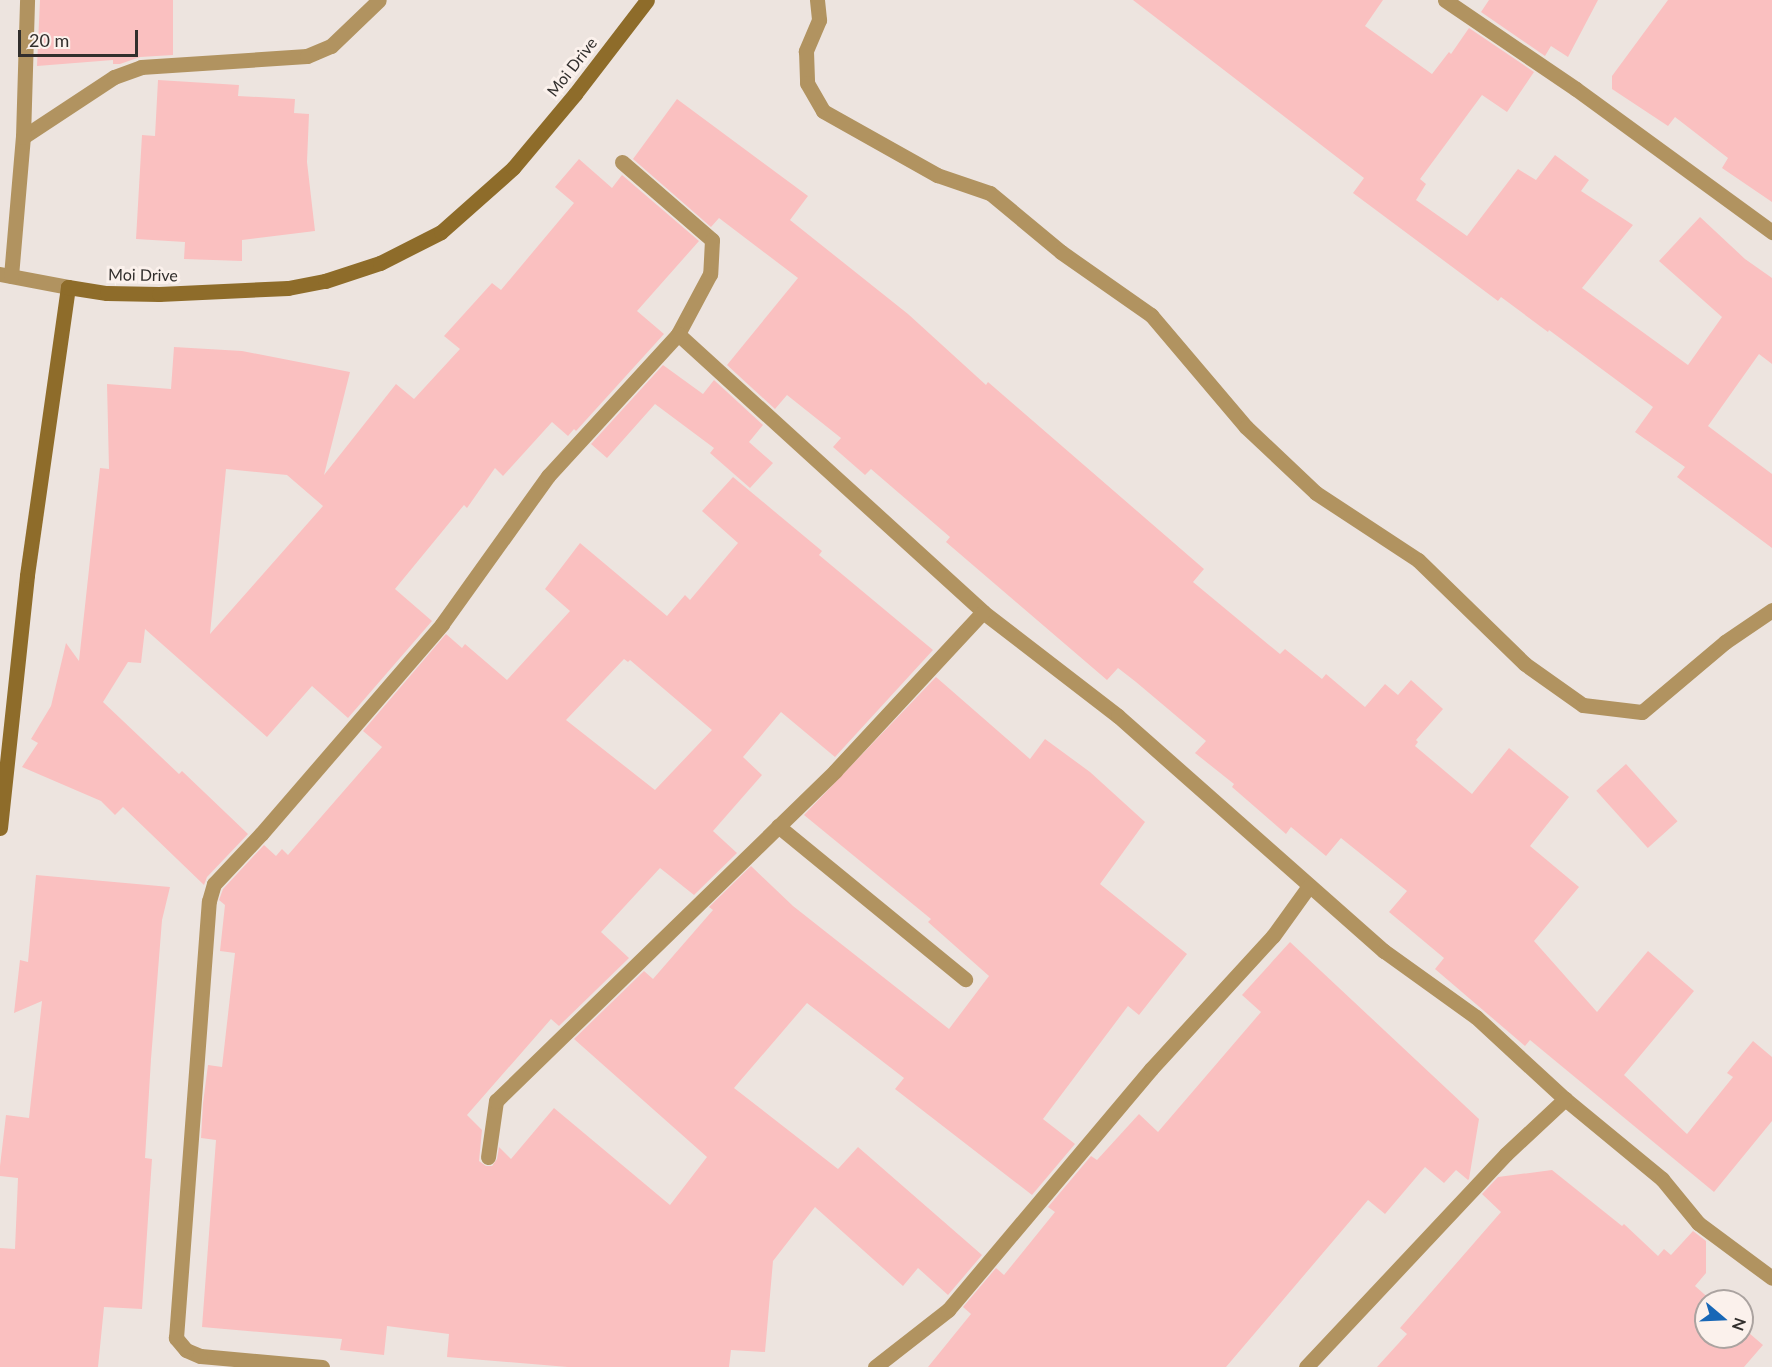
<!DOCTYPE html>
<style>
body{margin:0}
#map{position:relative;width:1772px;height:1367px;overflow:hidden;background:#ede4df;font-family:Lato,sans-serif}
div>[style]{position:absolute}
.building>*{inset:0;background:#fac0c0;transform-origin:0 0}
.street>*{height:15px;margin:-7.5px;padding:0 7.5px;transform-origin:7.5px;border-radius:7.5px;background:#b19360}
.secondary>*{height:15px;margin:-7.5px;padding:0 7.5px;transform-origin:7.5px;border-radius:7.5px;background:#8e6c2a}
span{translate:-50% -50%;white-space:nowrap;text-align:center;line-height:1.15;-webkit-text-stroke:6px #fbf1ec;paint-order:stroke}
.street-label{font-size:16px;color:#322f2d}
.north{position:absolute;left:1694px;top:1289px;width:60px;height:60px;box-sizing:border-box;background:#fbf1ec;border:2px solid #aba3a0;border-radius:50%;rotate:109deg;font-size:16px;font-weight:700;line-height:24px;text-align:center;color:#322f2d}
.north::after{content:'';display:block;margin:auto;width:21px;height:27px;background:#1867b6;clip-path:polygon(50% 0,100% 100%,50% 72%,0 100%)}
.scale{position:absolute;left:18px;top:30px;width:120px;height:27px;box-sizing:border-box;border:3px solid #322f2d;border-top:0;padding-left:8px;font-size:18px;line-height:21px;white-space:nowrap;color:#322f2d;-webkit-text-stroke:4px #fbf1ec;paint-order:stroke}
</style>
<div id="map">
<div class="building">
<div style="clip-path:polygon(40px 0,173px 0,173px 55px,140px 57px,120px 64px,113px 64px,113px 60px,37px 66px)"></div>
<div style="clip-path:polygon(1133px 0,1383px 0,1365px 26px,1432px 74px,1449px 52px,1451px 54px,1469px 28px,1534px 72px,1507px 112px,1482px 95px,1420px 179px,1426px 184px,1416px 200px,1467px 236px,1518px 169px,1536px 180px,1555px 155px,1589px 180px,1581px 191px,1633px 225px,1582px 288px,1688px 365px,1722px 317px,1659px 261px,1700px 217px,1745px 259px,1772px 278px,1772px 364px,1759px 354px,1708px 426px,1772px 474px,1772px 548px,1677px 477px,1685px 467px,1635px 432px,1653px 407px,1549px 330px,1548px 332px,1501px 297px,1498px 301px,1353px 193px,1364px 178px)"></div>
<div style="clip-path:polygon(1489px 0,1598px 0,1568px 57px,1551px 46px,1545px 56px,1481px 12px)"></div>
<div style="clip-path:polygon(1668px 0,1772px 0,1772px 202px,1722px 168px,1728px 158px,1675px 117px,1668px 126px,1612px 89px,1612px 76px)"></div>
<div style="clip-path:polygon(158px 80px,239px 85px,238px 96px,295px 99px,294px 113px,309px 114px,307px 162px,315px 231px,242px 240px,242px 261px,184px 259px,185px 242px,136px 239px,142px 135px,155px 136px)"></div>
<div style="clip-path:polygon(677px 99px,808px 196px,790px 220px,908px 314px,986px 385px,988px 382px,1204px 569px,1193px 582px,1280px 654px,1285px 649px,1322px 679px,1326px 674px,1365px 707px,1385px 684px,1398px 695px,1411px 680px,1443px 709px,1416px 740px,1418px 742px,1415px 746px,1472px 794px,1509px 748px,1569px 797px,1530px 846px,1579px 887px,1534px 941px,1597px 1012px,1648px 951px,1694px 991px,1624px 1075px,1687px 1134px,1733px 1077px,1727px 1073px,1753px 1041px,1772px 1057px,1772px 1121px,1714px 1192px,1530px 1040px,1525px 1046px,1435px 969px,1444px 958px,1389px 912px,1407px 891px,1341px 838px,1326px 856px,1291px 827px,1286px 834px,1232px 787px,1234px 784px,1195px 753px,1206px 741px,1136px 682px,1118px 668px,1107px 680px,946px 542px,950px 537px,871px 469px,865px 475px,833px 447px,841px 438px,787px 395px,775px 409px,727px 365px,798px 278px,719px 218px,711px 227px,633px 159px)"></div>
<div style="clip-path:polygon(evenodd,579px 159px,612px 188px,622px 175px,699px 241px,637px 311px,664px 334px,576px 431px,574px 429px,568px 436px,552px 422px,503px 476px,495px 468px,467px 508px,464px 505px,395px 589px,432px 621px,348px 718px,312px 686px,267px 737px,145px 629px,141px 663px,128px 662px,103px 702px,179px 774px,182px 771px,248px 834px,207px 877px,204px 885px,123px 807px,115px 815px,101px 801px,22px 767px,38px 743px,31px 739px,51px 706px,66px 643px,79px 661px,100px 468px,109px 469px,107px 384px,171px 389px,174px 347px,242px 351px,350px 372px,324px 475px,396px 384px,414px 399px,460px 349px,444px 336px,492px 283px,501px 290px,574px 203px,555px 187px,579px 159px,226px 469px,287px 475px,323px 506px,210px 634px,226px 469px)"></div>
<div style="clip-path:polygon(663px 365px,703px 394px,714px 380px,763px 425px,749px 442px,773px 463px,750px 488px,710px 453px,714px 448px,655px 404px,607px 458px,591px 444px)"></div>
<div style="clip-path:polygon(evenodd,733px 477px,822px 551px,819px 555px,933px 650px,835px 757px,781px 712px,743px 757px,762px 775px,713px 831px,737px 853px,694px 895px,660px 868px,601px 932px,629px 958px,559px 1026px,551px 1019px,467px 1115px,482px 1130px,479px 1161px,486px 1166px,492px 1166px,497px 1159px,499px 1147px,511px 1159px,554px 1108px,670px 1205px,707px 1157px,574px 1039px,644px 971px,653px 979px,713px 910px,709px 907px,751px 866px,793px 906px,949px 1029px,989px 976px,928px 922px,931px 919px,804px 815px,936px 677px,1030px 759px,1045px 739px,1090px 772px,1145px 822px,1100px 884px,1187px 954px,1139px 1015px,1128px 1006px,1043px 1119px,1075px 1144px,1032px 1195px,895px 1089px,904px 1078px,807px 1003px,734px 1088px,838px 1169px,858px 1147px,982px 1255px,948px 1295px,918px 1268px,903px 1286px,815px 1207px,773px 1261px,765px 1352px,731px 1350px,729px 1367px,568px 1367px,447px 1357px,449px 1334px,387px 1326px,384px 1355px,340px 1350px,342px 1339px,202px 1327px,216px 1140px,201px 1138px,203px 1103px,208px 1065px,222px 1067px,235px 953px,220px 951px,225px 905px,219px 900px,223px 889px,264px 845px,276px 856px,282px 849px,288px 855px,382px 747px,363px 731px,446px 634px,462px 648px,465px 644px,507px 680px,570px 611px,545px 589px,580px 543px,667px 616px,685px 595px,690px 600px,738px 543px,702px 511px,733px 477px,624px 659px,628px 662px,630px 660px,712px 730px,655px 790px,566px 720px,624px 659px)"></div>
<div style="left:1626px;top:764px;width:77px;height:40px;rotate:48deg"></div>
<div style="clip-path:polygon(36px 875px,170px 887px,162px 920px,151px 1059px,145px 1158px,152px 1159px,142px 1309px,104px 1307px,98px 1367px,0 1367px,0 1248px,15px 1249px,18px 1178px,0 1176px,0 1166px,6px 1115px,29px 1118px,42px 1001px,14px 1013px,20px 960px,28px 962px)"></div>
<div style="clip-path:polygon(1290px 942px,1479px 1119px,1469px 1179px,1468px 1180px,1456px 1170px,1444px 1183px,1425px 1167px,1385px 1214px,1368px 1200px,1226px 1367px,928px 1367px,971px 1314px,963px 1307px,996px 1268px,1004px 1275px,1055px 1212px,1048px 1207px,1091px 1156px,1097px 1160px,1139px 1114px,1158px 1132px,1261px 1012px,1242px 995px)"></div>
<div style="clip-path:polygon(1552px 1170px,1622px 1226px,1624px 1224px,1658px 1256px,1664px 1249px,1671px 1255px,1693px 1231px,1706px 1241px,1706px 1273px,1695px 1286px,1712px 1301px,1706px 1301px,1706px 1337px,1742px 1337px,1742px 1327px,1763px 1345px,1744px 1367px,1377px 1367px,1407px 1334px,1400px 1328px,1501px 1212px,1482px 1194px,1498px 1177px)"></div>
</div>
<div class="street">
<div style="left:817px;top:0;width:20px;rotate:84deg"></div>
<div style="left:819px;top:20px;width:34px;rotate:113deg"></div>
<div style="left:806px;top:51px;width:32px;rotate:88deg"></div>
<div style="left:807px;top:83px;width:32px;rotate:60deg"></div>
<div style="left:823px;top:111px;width:131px;rotate:29.3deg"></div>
<div style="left:937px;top:175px;width:56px;rotate:18.8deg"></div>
<div style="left:990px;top:193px;width:92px;rotate:39.7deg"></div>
<div style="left:1061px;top:252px;width:110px;rotate:35deg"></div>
<div style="left:1151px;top:315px;width:147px;rotate:49.7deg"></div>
<div style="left:1246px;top:427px;width:96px;rotate:43.3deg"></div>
<div style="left:1316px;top:493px;width:122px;rotate:33.3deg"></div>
<div style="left:1418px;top:560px;width:149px;rotate:44.2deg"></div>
<div style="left:1525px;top:664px;width:71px;rotate:35.3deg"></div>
<div style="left:1583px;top:705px;width:59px;rotate:6.8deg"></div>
<div style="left:1642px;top:712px;width:109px;rotate:-40.1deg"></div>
<div style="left:1725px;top:642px;width:57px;rotate:-34.2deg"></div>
<div style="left:1445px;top:0;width:158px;rotate:34.2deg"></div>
<div style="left:1576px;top:89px;width:243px;rotate:36.1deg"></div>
<div style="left:23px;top:137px;width:109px;rotate:-33.4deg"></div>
<div style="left:114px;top:77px;width:29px;rotate:-20deg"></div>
<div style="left:141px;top:67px;width:166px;rotate:-3.8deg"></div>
<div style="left:307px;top:56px;width:26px;rotate:-23deg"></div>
<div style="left:331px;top:46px;width:66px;rotate:-43.8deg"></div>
<div style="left:622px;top:162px;width:119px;rotate:40.9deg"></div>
<div style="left:712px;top:240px;width:34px;rotate:93deg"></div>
<div style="left:710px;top:274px;width:68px;rotate:118.1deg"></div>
<div style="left:678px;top:334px;width:413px;rotate:42.3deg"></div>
<div style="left:983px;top:612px;width:170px;rotate:37.6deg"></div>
<div style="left:1118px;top:716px;width:355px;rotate:41.5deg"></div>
<div style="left:1384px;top:951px;width:113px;rotate:35.7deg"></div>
<div style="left:1476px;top:1017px;width:121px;rotate:42.7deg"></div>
<div style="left:1565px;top:1099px;width:126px;rotate:39.5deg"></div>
<div style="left:1662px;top:1179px;width:57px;rotate:50.7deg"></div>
<div style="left:1698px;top:1223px;width:92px;rotate:36.6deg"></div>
<div style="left:0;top:274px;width:69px;rotate:10.8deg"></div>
<div style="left:11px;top:276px;width:140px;rotate:-85.1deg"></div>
<div style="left:23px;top:137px;width:137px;rotate:-88.3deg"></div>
<div style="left:778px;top:826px;width:242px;rotate:39.3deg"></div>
<div style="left:488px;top:1157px;width:57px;rotate:-81.9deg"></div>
<div style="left:496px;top:1101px;width:473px;rotate:-44.2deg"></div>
<div style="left:835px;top:771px;width:217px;rotate:-47.1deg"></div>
<div style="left:322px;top:1367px;width:122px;rotate:-174.8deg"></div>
<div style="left:200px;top:1356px;width:15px;rotate:-157deg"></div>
<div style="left:186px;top:1350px;width:16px;rotate:-130deg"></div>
<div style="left:176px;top:1338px;width:438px;rotate:-85.7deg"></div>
<div style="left:209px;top:901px;width:18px;rotate:-74deg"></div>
<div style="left:214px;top:884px;width:69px;rotate:-46.8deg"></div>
<div style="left:261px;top:834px;width:277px;rotate:-49.2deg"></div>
<div style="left:442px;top:624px;width:182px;rotate:-54.4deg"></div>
<div style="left:548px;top:476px;width:193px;rotate:-47.5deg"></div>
<div style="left:875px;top:1367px;width:93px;rotate:-38deg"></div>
<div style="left:948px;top:1310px;width:315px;rotate:-49.9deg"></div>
<div style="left:1151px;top:1069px;width:180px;rotate:-47.5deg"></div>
<div style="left:1273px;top:936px;width:62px;rotate:-54.2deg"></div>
<div style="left:1306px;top:1367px;width:292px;rotate:-46.8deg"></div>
<div style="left:1506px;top:1154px;width:81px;rotate:-43deg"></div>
</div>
<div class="secondary">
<div style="left:0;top:828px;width:254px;rotate:-83.9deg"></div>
<div style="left:27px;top:575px;width:291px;rotate:-81.9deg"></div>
<div style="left:68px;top:287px;width:39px;rotate:9deg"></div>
<div style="left:107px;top:293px;width:52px;rotate:1.1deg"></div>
<div style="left:159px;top:294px;width:129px;rotate:-2.7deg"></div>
<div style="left:288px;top:288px;width:38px;rotate:-11deg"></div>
<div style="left:325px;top:281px;width:58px;rotate:-18.1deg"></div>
<div style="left:380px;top:263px;width:68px;rotate:-26.9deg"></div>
<div style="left:441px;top:232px;width:96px;rotate:-41.6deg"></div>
<div style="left:513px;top:168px;width:97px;rotate:-50deg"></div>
<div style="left:575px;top:94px;width:118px;rotate:-52.5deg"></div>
</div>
<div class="street-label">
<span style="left:572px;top:67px;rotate:-52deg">Moi Drive</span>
<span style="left:143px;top:275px;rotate:1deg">Moi Drive</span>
</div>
<div class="north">N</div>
<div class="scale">20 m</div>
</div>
